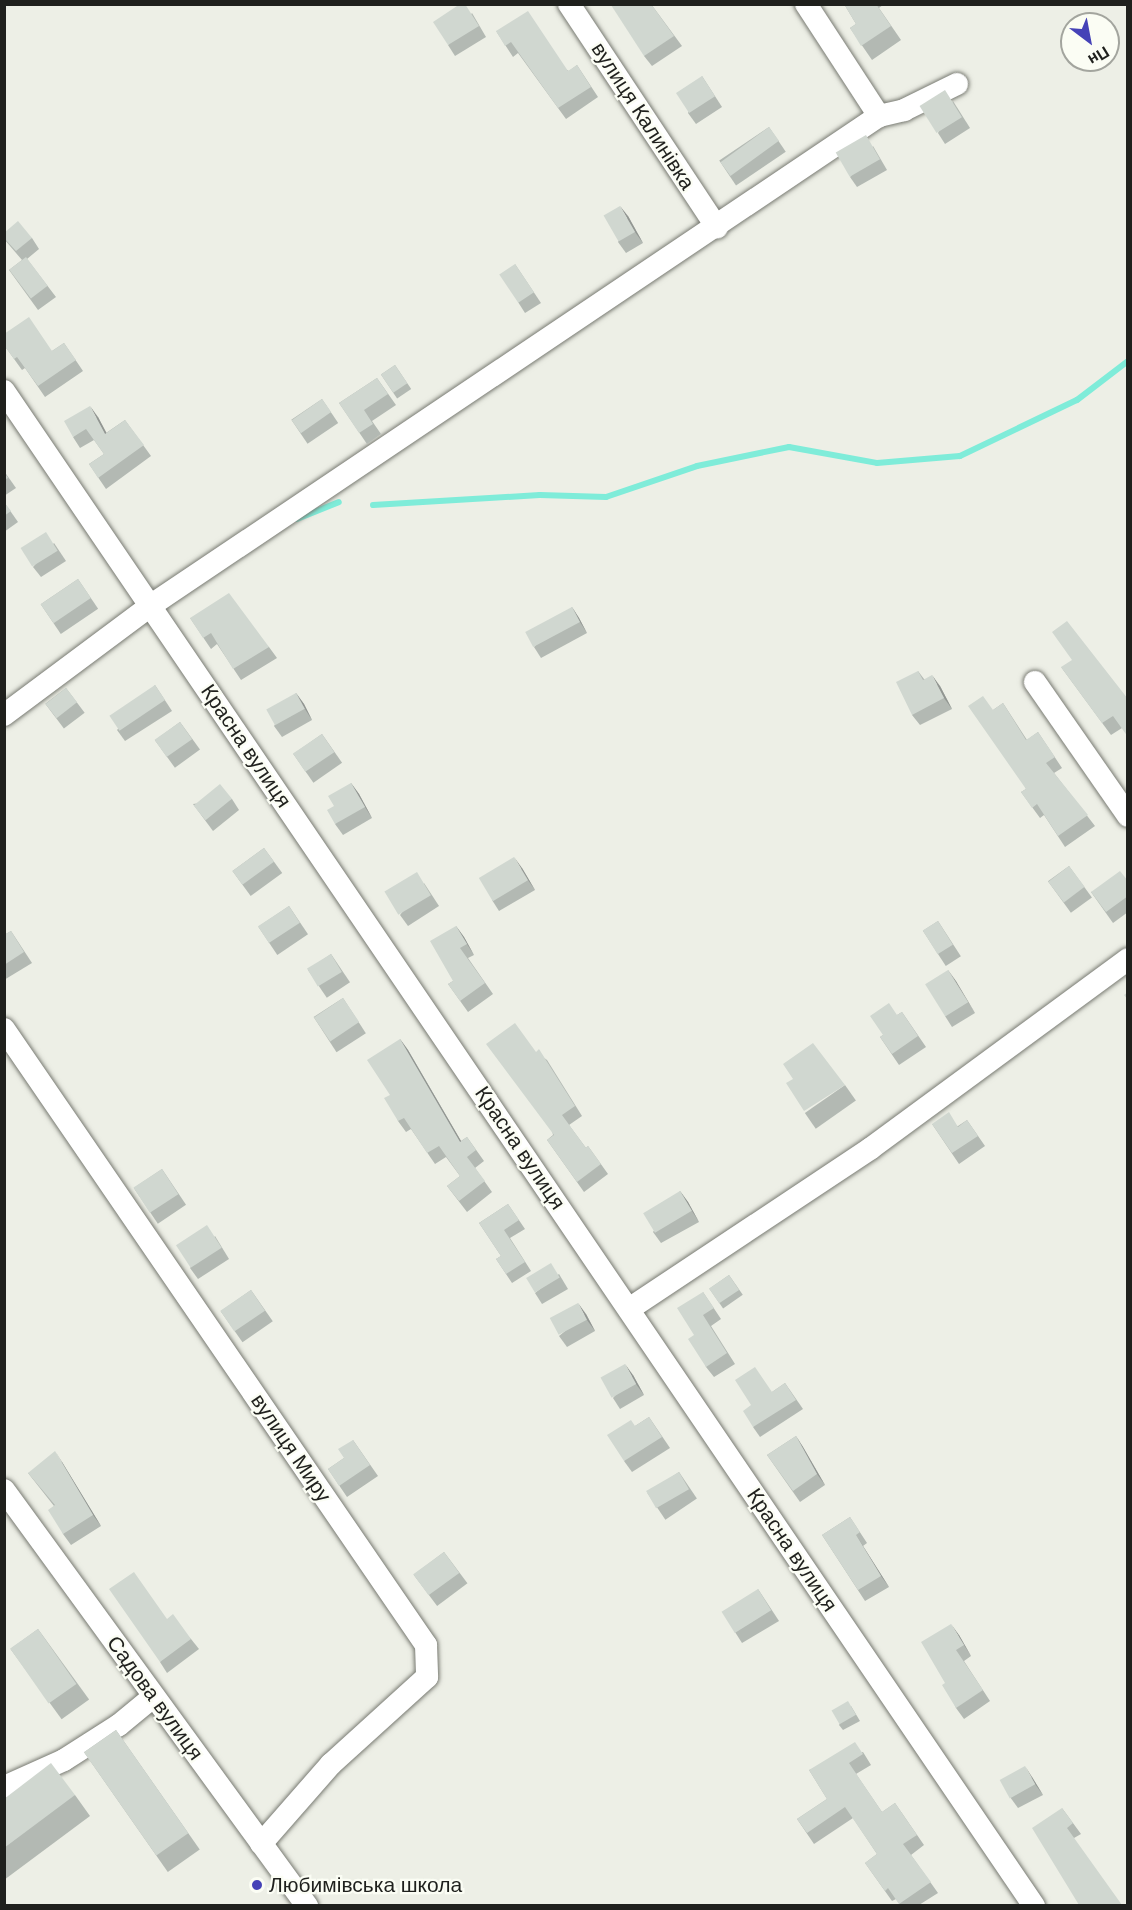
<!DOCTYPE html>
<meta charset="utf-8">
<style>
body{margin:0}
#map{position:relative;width:1132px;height:1910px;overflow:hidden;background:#edefe6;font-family:"DM Sans",sans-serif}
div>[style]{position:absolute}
.stream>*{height:6px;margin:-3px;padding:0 3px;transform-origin:3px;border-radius:3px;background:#7fecd9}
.roads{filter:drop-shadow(0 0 2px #787a72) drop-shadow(0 0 2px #787a72)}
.minor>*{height:22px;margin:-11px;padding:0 11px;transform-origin:11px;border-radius:11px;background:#fff}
.wall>*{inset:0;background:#b3b9b3;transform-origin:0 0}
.shaded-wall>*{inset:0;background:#929692}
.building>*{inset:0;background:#d0d7d0;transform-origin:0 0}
.dots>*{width:16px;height:16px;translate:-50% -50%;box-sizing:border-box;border:3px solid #fbfdf4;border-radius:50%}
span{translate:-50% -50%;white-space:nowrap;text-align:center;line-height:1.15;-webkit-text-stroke:4.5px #fbfdf4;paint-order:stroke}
.street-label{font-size:21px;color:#1f201d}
.poi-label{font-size:21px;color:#1f201d}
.left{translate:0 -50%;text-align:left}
.frame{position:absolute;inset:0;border:6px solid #1f201d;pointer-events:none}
.north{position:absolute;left:1060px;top:12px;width:60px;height:60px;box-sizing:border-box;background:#fbfdf4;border:2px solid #a3a59e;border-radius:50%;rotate:148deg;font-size:16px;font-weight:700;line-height:24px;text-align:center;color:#1f201d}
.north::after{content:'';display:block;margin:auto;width:21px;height:27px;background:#4542b7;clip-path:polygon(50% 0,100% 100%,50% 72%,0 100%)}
</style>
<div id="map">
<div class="stream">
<div style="left:373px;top:505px;width:167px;rotate:-3.4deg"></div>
<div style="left:540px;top:495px;width:66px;rotate:1.7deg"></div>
<div style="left:606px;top:497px;width:96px;rotate:-18.8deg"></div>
<div style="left:697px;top:466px;width:94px;rotate:-11.7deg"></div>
<div style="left:789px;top:447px;width:89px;rotate:10.3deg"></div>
<div style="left:877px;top:463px;width:83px;rotate:-4.8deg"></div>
<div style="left:960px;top:456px;width:130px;rotate:-25.6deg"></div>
<div style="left:1077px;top:400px;width:64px;rotate:-37.4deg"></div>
<div style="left:297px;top:519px;width:45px;rotate:-22deg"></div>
</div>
<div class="roads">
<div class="minor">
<div style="left:569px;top:4px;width:268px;rotate:56.5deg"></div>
<div style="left:806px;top:4px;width:134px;rotate:56.9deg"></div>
<div style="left:4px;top:391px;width:1832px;rotate:55.79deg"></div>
<div style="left:1035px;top:682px;width:163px;rotate:55.2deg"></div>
<div style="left:4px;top:715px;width:182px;rotate:-36.7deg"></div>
<div style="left:150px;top:606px;width:878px;rotate:-33.91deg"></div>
<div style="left:879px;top:116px;width:26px;rotate:-13deg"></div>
<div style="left:904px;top:110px;width:59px;rotate:-26.1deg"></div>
<div style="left:4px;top:1029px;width:747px;rotate:55.59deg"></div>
<div style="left:426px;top:1645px;width:32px;rotate:88deg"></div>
<div style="left:427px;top:1677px;width:130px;rotate:137.8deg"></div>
<div style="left:331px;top:1764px;width:106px;rotate:131.2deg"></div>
<div style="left:629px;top:1309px;width:291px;rotate:-33.6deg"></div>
<div style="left:871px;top:1148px;width:319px;rotate:-36.3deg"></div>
<div style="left:4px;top:1490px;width:515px;rotate:53.93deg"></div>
<div style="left:4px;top:1787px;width:66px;rotate:-24.2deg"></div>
<div style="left:64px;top:1760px;width:65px;rotate:-32.5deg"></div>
<div style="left:119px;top:1725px;width:44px;rotate:-39.5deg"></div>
</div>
</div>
<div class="wall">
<div style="clip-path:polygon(651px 4px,682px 46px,652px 66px,644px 56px)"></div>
<div style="clip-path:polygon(844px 4px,884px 4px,879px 8px,901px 40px,872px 60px,850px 28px,856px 24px)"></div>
<div style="clip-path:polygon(472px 13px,486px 37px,455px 56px,448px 45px)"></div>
<div style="clip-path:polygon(496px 31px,569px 71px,577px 65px,598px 97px,566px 119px,518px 53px,513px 57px)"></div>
<div style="clip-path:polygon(702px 76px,722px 107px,696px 124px,688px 113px)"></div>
<div style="clip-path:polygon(953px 101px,970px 128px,945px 144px,938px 133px)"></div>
<div style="left:769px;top:127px;width:30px;height:60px;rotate:56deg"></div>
<div style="clip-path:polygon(873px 146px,887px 170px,857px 187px,850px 177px)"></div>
<div style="clip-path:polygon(628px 216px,643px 243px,626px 253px,618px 242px)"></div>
<div style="clip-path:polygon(4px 233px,32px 238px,39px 249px,27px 259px,56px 297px,38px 310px,9px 270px,22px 260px,4px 239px)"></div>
<div style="clip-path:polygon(515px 264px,541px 303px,525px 313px,518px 302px)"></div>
<div style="clip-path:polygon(64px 343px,83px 371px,45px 397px,25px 368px,22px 370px,4px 345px,52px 351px)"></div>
<div style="left:395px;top:365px;width:29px;height:17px;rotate:56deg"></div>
<div style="clip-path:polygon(377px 378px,396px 405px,372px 421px,381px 434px,367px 444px,339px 403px)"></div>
<div style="left:322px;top:399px;width:29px;height:37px;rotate:56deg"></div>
<div style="clip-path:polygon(98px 417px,106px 433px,125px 420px,151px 456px,106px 489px,89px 464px,104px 454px,94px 440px,80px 448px,73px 437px)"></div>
<div style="clip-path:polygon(4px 471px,16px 488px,4px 496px)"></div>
<div style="clip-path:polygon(4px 502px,18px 522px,4px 532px)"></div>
<div style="clip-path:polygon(54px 543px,66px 561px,41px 577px,33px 567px)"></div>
<div style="left:78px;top:579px;width:36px;height:45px;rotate:56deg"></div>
<div style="clip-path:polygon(572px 607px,579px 618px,587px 633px,541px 658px,534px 647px)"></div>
<div style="clip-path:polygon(190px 618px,269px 647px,277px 658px,241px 680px,217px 644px,211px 649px)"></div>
<div style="clip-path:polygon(1061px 667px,1128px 699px,1122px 728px,1111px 735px)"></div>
<div style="clip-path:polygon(918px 671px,924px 679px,940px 686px,952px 709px,920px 725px,912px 715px)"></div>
<div style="clip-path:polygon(155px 685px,172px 711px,125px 741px,117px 730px)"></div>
<div style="left:66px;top:688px;width:31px;height:26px;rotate:53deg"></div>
<div style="clip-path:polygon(296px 693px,304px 704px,312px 720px,282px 737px,274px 726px)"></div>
<div style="clip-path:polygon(1003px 703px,1027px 740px,1038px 732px,1062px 768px,1054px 773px,1095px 826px,1065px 847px,1044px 815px,1040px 818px,1021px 792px,1026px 789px,993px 710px)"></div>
<div style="left:180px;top:722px;width:34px;height:31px;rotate:54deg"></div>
<div style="left:322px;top:734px;width:35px;height:35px;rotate:55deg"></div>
<div style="clip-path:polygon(351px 783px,359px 794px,372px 818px,343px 835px,335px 824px)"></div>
<div style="clip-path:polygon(232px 799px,239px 810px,213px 831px,193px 804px)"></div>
<div style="left:264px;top:848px;width:31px;height:39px;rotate:54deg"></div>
<div style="left:1069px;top:866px;width:39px;height:26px;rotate:54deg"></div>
<div style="clip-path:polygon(522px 868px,535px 890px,499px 911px,492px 900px)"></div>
<div style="clip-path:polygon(1128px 881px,1128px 912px,1113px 923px,1091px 892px)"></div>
<div style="clip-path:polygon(424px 883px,439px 906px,408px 926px,400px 915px)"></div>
<div style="left:289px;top:906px;width:34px;height:37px;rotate:56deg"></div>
<div style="left:938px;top:921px;width:42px;height:18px;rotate:57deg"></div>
<div style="clip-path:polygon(456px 926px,464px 937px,474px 955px,468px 958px,493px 994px,468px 1012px,448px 984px,453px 981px)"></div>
<div style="clip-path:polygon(11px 931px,32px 963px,4px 980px,4px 935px)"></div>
<div style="left:331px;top:954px;width:34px;height:28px;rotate:56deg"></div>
<div style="clip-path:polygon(948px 970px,975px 1013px,952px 1027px,945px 1016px)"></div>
<div style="left:343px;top:998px;width:42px;height:35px;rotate:57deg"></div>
<div style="clip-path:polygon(902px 1012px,926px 1047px,899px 1065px,880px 1037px,883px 1035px,897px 1015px)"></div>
<div style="clip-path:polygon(400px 1039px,408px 1050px,461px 1141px,467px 1137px,484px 1161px,475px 1168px,492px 1192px,467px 1212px,447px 1186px,460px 1176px,446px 1157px,435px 1164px,411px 1129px,406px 1132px,398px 1121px,390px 1095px)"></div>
<div style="clip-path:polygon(536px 1052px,547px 1060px,582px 1116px,569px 1125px,586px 1148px,588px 1146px,608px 1174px,584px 1192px,547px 1140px,553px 1135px)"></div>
<div style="left:845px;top:1085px;width:19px;height:49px;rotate:55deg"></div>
<div style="clip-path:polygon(967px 1120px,985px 1146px,959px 1164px,932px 1124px,958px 1126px)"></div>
<div style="left:162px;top:1169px;width:43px;height:34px;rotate:56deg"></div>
<div style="clip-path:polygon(680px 1191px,688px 1202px,699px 1222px,661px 1243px,653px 1232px)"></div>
<div style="clip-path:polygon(508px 1204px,525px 1229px,510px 1238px,531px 1271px,512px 1283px,496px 1259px,501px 1256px,479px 1223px)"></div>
<div style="clip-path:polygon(215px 1236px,229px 1259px,198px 1279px,190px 1268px)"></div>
<div style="clip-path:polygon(559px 1274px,568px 1289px,542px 1304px,535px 1293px)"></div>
<div style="left:729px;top:1275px;width:24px;height:24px;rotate:55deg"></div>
<div style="left:251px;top:1290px;width:38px;height:37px;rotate:55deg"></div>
<div style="clip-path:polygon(703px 1292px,721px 1319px,711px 1326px,735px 1364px,714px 1377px,706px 1367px,694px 1335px)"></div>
<div style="clip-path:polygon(586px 1314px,595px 1331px,567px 1347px,559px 1336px)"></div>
<div style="clip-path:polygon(633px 1375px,644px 1395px,620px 1409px,613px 1398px)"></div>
<div style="clip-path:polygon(785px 1383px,803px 1409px,760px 1437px,753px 1427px,772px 1392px)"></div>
<div style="clip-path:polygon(649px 1417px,670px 1448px,632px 1472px,624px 1461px,635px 1426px)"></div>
<div style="clip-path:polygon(796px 1436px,803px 1447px,825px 1485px,800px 1502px,767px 1455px)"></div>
<div style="clip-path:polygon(353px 1440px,378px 1476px,347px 1497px,328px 1469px,344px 1458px)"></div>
<div style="clip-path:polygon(62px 1462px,101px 1526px,71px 1545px,63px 1534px,54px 1506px,28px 1473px)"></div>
<div style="left:679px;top:1472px;width:32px;height:38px;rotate:56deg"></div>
<div style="clip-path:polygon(850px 1517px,867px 1543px,863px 1546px,889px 1587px,865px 1601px,822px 1535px)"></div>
<div style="left:444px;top:1552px;width:39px;height:38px;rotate:53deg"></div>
<div style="clip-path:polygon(758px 1589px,779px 1621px,742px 1643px,735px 1632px)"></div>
<div style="clip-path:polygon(167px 1619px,191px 1639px,199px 1649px,167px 1673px,160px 1662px)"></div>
<div style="left:38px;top:1629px;width:87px;height:34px;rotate:54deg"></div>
<div style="clip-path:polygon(959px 1635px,971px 1656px,964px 1661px,990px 1701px,964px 1719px,956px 1708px,945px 1683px)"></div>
<div style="clip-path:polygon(851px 1706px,860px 1721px,843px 1730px,839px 1725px)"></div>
<div style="left:116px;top:1730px;width:146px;height:39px;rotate:55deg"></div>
<div style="clip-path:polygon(863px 1752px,871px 1765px,856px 1774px,882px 1812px,895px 1803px,924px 1845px,911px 1855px,938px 1893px,919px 1905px,900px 1905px,896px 1899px,892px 1901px,865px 1863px,877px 1854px,853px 1818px,814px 1844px,797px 1819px,827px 1799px,809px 1770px)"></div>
<div style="clip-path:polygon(1032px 1777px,1043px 1795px,1018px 1808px,1010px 1797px)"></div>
<div style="clip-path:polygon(75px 1795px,90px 1816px,4px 1880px,4px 1799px)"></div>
<div style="clip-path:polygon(1062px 1808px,1081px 1834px,1074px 1838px,1079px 1905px)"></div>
</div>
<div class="shaded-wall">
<div style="clip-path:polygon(620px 206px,628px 216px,643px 243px,635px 232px)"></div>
<div style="clip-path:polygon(90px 406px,98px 417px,113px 445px,105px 434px)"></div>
<div style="clip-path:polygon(572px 607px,579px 618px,587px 633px,580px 622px)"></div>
<div style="clip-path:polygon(932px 675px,940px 686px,952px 709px,944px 698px)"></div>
<div style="clip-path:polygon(296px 693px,304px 704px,312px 720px,305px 709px)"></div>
<div style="clip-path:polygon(351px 783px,359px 794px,372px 818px,365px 807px)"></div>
<div style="clip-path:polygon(514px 857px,522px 868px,535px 890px,528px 880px)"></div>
<div style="clip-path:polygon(456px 926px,464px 937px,474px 955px,467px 944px)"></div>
<div style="clip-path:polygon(948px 970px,956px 981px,975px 1013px,968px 1002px)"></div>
<div style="clip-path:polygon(400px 1039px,408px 1050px,468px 1153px,460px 1142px)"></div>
<div style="clip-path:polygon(680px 1191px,688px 1202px,699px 1222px,692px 1211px)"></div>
<div style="clip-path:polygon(578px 1303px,586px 1314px,595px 1331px,587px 1320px)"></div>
<div style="clip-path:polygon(625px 1364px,633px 1375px,644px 1395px,636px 1384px)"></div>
<div style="clip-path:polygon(796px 1436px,803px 1447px,825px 1485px,817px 1474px)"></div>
<div style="clip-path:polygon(55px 1451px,62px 1462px,101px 1526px,93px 1515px)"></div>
<div style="clip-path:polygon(856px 1535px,863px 1546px,889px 1587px,881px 1576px)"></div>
<div style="clip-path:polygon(951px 1624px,959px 1635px,971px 1656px,964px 1645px)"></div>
<div style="clip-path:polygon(1025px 1766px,1032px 1777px,1043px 1795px,1035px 1784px)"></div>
</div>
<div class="building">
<div style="clip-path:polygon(460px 4px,465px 4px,479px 26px,448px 45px,433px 22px)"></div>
<div style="clip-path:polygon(651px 4px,674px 36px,644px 56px,611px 5px)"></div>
<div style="clip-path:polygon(844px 4px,876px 4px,891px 26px,861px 46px,850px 28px,856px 24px)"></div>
<div style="clip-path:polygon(528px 11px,568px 71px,577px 65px,591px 87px,558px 108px,511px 42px,505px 46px,496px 31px)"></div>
<div style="left:702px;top:76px;width:24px;height:31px;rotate:57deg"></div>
<div style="left:945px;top:90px;width:32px;height:30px;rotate:58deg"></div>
<div style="left:769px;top:127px;width:17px;height:60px;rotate:54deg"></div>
<div style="left:866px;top:135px;width:28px;height:35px;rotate:60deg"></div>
<div style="left:620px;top:206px;width:30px;height:19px;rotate:60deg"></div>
<div style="clip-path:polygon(18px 221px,32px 238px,16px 251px,4px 238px,4px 233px)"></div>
<div style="left:26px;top:257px;width:36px;height:21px;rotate:53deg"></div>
<div style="left:515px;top:264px;width:34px;height:19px;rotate:56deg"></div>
<div style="clip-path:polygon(29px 317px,52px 351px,64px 343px,76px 360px,38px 386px,17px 357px,14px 359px,4px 345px,4px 334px)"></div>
<div style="left:395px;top:365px;width:22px;height:17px;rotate:56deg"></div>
<div style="clip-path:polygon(377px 378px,388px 394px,364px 410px,373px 424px,359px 433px,339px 403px)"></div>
<div style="left:322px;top:399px;width:16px;height:37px;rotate:55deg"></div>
<div style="clip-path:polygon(90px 406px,105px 434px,125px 420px,144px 445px,98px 478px,89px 464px,104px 454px,86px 429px,73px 437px,64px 421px)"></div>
<div style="clip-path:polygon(4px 472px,8px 478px,4px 480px)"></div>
<div style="clip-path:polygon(4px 502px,11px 511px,4px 516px)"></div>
<div style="left:46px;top:532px;width:22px;height:30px;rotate:58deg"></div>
<div style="left:78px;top:579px;width:23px;height:45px;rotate:56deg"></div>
<div style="clip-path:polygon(229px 593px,269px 647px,233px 669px,211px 633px,203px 638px,190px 618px)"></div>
<div style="left:572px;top:607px;width:17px;height:53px;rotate:62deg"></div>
<div style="clip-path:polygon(1067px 621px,1128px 699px,1128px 737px,1113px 716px,1102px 723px,1061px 667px,1072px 660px,1052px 632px)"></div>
<div style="clip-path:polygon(918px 671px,923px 680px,932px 675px,944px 698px,912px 715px,896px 682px)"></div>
<div style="left:155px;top:685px;width:18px;height:55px;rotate:56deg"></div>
<div style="left:66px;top:688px;width:18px;height:26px;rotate:52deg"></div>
<div style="left:296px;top:693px;width:18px;height:34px;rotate:61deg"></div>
<div style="clip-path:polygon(983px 696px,993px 710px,1003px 703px,1026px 740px,1038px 732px,1055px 757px,1046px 763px,1088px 815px,1058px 836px,1037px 804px,1032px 808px,1021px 792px,1026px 789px,968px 706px)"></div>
<div style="left:180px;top:722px;width:21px;height:31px;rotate:55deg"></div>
<div style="left:322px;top:734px;width:22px;height:35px;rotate:56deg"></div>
<div style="clip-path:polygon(351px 783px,365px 807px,335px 824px,327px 810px,334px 806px,328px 796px)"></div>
<div style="left:220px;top:784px;width:19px;height:34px;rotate:51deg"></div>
<div style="left:264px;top:848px;width:17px;height:39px;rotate:54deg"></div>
<div style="left:514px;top:857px;width:27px;height:41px;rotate:59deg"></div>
<div style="left:1069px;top:866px;width:26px;height:26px;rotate:53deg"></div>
<div style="clip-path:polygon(1120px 871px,1128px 881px,1128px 896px,1106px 912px,1091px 892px)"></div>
<div style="left:417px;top:872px;width:27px;height:38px;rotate:59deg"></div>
<div style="left:289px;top:906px;width:20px;height:37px;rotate:57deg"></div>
<div style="left:938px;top:921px;width:28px;height:18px;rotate:58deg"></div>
<div style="clip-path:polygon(456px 926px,467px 944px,460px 948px,485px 983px,460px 1001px,448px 984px,453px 981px,430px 941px)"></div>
<div style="clip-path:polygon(11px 931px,24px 952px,4px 965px,4px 935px)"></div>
<div style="left:331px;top:954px;width:21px;height:28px;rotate:59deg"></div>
<div style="left:948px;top:970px;width:38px;height:27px;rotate:58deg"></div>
<div style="clip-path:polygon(1128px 992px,1128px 1000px,1124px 995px)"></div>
<div style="left:343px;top:998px;width:29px;height:35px;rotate:56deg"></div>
<div style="clip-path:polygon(889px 1003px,897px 1015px,902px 1012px,918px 1036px,892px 1054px,880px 1037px,883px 1035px,870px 1016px)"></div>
<div style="clip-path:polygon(515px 1023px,536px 1052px,539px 1049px,575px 1106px,562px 1115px,586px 1148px,588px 1146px,601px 1164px,577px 1182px,547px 1140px,554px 1135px,486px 1044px)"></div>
<div style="clip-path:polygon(400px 1039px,460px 1142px,467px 1137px,476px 1150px,467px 1157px,485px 1181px,459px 1201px,447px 1186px,460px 1176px,439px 1146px,427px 1153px,404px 1118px,398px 1121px,384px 1098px,390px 1095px,367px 1060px)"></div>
<div style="clip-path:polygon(813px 1043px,845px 1085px,804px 1111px,786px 1083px,793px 1079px,783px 1064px)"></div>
<div style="clip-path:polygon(949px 1112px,958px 1127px,967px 1120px,978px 1136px,952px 1153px,932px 1124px)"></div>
<div style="left:162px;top:1169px;width:30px;height:34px;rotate:57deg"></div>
<div style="left:680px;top:1191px;width:23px;height:43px;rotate:59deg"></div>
<div style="clip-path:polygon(508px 1204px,519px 1220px,504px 1230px,525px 1262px,506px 1274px,496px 1259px,501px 1256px,479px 1223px)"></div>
<div style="left:207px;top:1225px;width:27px;height:37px;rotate:57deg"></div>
<div style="left:551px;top:1263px;width:17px;height:29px;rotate:59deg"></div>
<div style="left:729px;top:1275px;width:18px;height:24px;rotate:56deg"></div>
<div style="left:251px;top:1290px;width:25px;height:37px;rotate:56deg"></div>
<div style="clip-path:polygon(703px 1292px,714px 1308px,703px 1315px,727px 1353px,706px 1367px,688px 1339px,694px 1335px,677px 1308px)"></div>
<div style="left:578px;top:1303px;width:19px;height:32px;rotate:62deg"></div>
<div style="left:625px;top:1364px;width:23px;height:28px;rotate:61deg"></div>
<div style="clip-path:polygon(755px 1367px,772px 1392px,785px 1383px,796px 1400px,753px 1427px,743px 1411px,751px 1405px,735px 1380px)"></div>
<div style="clip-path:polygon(649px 1417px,662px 1437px,624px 1461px,607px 1435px,631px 1420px,635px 1426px)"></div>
<div style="clip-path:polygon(796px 1436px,817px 1474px,793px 1491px,767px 1455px)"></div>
<div style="clip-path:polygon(353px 1440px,370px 1465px,339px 1486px,328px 1469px,344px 1458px,338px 1449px)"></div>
<div style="clip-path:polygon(55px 1451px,93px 1515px,63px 1534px,48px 1510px,55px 1505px,28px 1473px)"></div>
<div style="left:679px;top:1472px;width:20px;height:38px;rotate:60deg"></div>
<div style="clip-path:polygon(850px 1517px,860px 1532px,856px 1535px,881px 1576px,858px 1590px,822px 1535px)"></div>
<div style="left:444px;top:1552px;width:26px;height:38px;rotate:54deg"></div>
<div style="clip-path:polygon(134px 1572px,167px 1619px,173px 1614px,191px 1639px,160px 1662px,109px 1589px)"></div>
<div style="left:758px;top:1589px;width:25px;height:43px;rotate:58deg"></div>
<div style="clip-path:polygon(951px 1624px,964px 1645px,956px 1650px,983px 1690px,956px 1708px,942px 1685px,945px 1683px,921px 1642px)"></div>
<div style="left:38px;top:1629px;width:67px;height:34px;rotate:55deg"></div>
<div style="left:848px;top:1701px;width:16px;height:19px;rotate:60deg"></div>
<div style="left:116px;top:1730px;width:126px;height:39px;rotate:55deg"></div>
<div style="clip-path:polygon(855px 1742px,863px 1754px,849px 1763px,882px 1812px,895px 1803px,917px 1835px,903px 1844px,931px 1882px,899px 1904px,888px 1888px,885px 1891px,865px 1863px,877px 1854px,845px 1807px,807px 1833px,797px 1819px,827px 1799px,809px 1770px)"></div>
<div style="clip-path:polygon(51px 1763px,75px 1795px,4px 1848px,4px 1799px)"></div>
<div style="left:1025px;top:1766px;width:21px;height:29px;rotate:61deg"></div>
<div style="clip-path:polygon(1062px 1808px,1073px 1823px,1067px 1828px,1122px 1905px,1079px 1905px,1032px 1828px)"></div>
</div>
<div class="dots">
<div style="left:257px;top:1885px;background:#4542b7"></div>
</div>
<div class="street-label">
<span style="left:643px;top:116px;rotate:57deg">вулиця Калинівка</span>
<span style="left:246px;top:746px;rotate:56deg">Красна вулиця</span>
<span style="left:520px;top:1148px;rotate:56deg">Красна вулиця</span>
<span style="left:291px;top:1448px;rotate:56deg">вулиця Миру</span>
<span style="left:792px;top:1550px;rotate:56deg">Красна вулиця</span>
<span style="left:155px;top:1698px;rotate:54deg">Садова вулиця</span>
</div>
<div class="poi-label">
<span class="left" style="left:269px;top:1885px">Любимівська школа</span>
</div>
<div class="frame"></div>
<div class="north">Пн</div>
</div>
